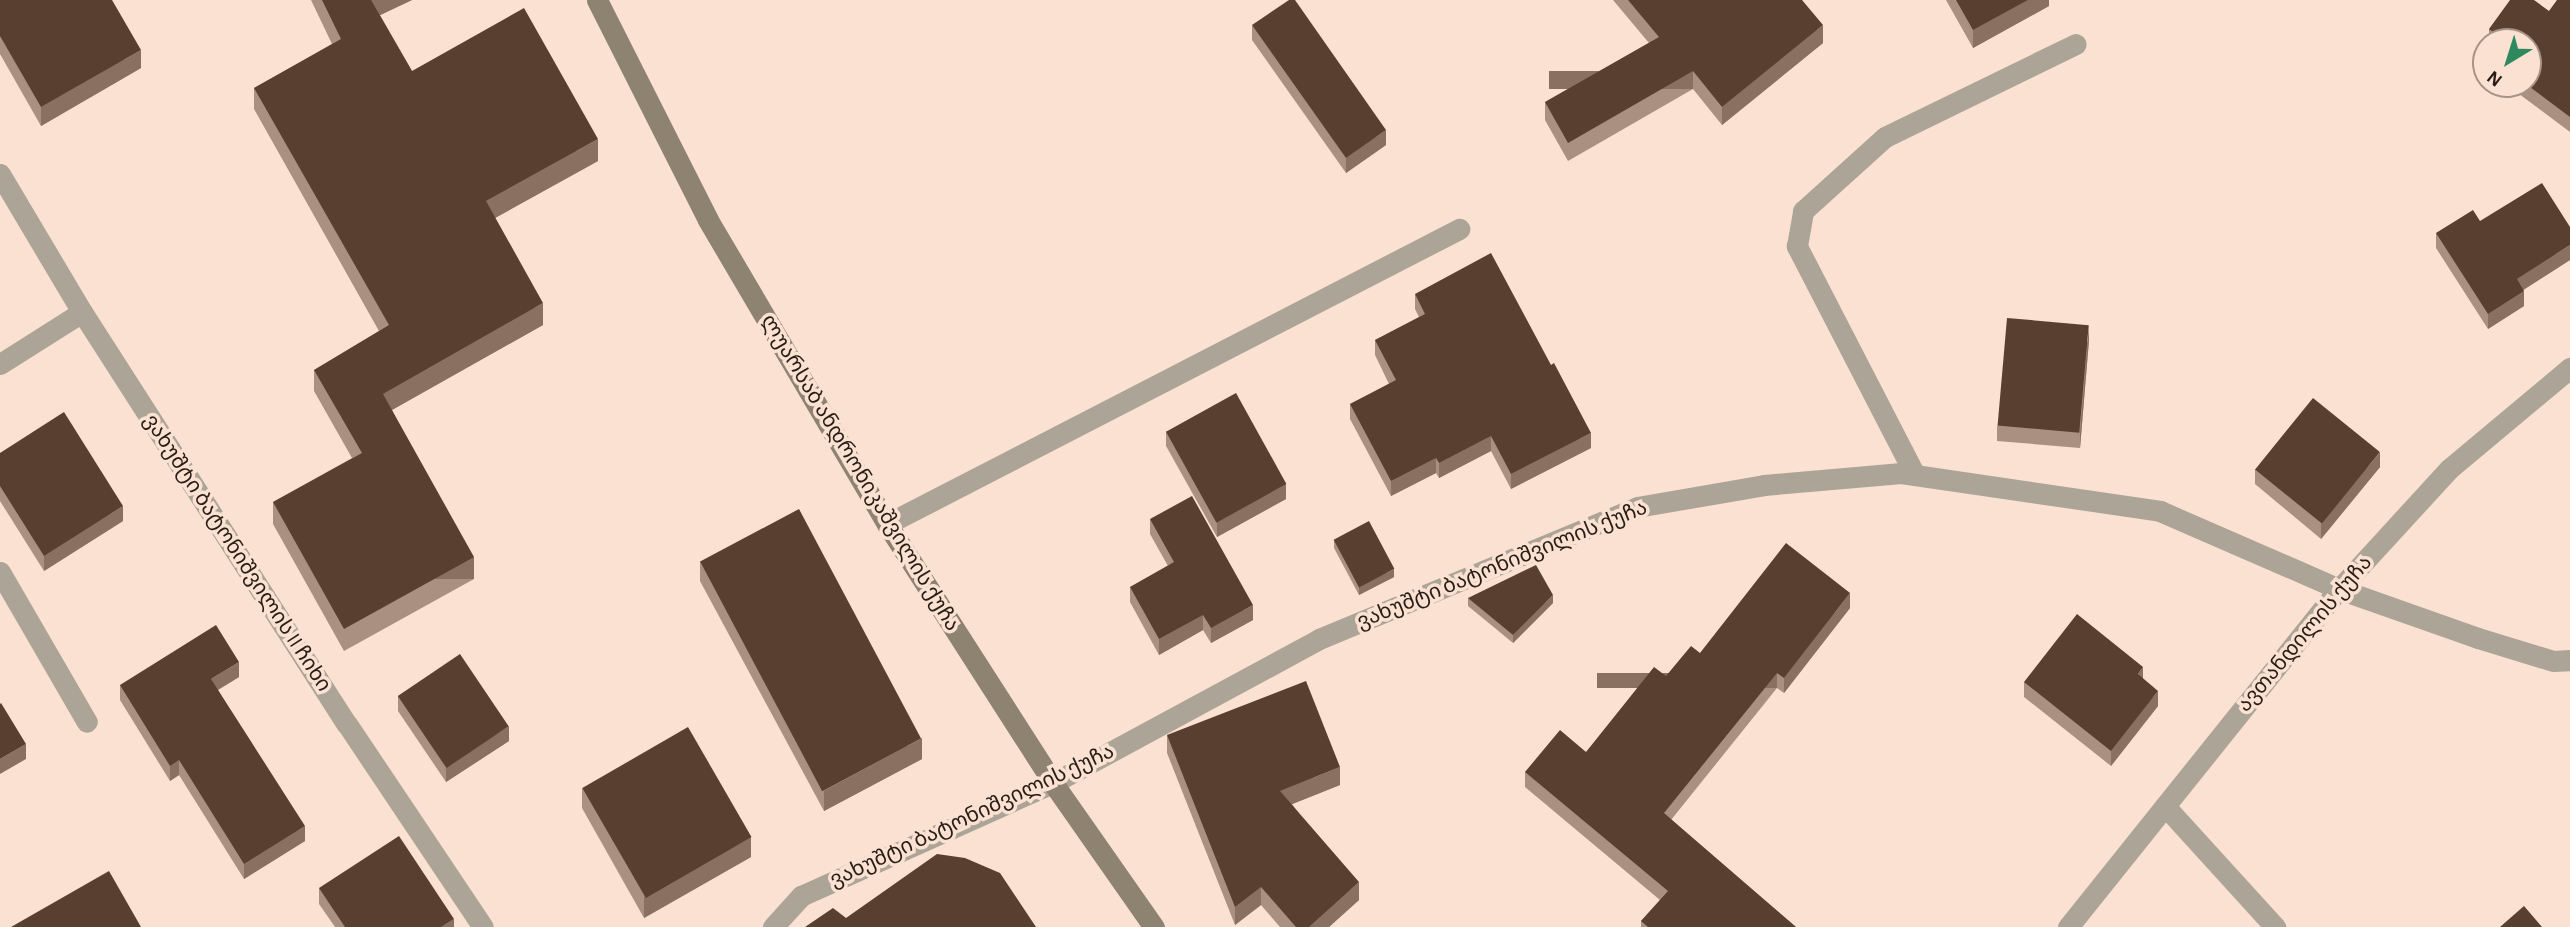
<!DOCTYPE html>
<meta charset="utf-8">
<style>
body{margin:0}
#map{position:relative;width:2570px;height:927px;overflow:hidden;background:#fbe1d1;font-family:"Alegreya Sans","Noto Sans Georgian",sans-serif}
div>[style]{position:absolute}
.lane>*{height:21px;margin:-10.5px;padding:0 10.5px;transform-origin:10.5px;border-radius:10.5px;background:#aba497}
.street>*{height:21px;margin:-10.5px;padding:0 10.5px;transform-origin:10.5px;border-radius:10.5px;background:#aba497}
.secondary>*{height:21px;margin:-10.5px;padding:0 10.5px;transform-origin:10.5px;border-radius:10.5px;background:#8e8371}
.wall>*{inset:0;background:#aa9080}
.shaded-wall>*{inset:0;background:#897060;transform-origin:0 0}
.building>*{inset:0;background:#583f2f;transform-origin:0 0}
span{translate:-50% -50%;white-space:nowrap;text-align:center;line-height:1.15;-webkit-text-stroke:7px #fbe1d1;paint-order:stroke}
.street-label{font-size:21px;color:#291e17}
.north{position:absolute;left:2472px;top:28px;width:70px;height:70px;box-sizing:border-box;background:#fbe1d1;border:2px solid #a79387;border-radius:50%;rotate:218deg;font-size:19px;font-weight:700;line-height:28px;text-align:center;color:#291e17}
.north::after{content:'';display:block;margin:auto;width:24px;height:32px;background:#2f895e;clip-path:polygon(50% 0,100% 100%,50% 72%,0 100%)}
</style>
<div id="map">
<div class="lane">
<div style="left:0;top:364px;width:97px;rotate:-32.4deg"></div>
<div style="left:1915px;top:475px;width:258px;rotate:-117.3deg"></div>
<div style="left:1797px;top:246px;width:36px;rotate:-80deg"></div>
<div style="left:1803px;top:211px;width:110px;rotate:-42.1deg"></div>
<div style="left:1885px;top:137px;width:212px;rotate:-26deg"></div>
<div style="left:887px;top:524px;width:644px;rotate:-27.28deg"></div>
<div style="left:0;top:572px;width:173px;rotate:59.9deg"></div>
<div style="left:2339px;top:589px;width:147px;rotate:19.4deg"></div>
<div style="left:2478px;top:638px;width:78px;rotate:17deg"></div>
<div style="left:2553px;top:661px;width:17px;rotate:-3deg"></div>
<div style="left:2165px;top:806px;width:164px;rotate:47.7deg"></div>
</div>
<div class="street">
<div style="left:0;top:174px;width:161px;rotate:59.3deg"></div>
<div style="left:82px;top:312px;width:490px;rotate:57.3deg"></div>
<div style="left:347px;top:724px;width:244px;rotate:56.2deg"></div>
<div style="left:773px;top:927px;width:42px;rotate:-47.9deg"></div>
<div style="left:801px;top:896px;width:276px;rotate:-24.2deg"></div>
<div style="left:1053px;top:783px;width:302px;rotate:-28.4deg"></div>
<div style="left:1319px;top:639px;width:344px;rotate:-22.5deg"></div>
<div style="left:1637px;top:507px;width:129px;rotate:-9.8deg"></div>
<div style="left:1764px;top:485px;width:138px;rotate:-5deg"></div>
<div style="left:1901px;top:473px;width:262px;rotate:8.3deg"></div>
<div style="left:2160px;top:511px;width:195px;rotate:23.5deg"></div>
<div style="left:2068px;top:927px;width:433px;rotate:-51.3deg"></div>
<div style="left:2339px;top:589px;width:163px;rotate:-47.5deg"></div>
<div style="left:2449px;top:469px;width:158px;rotate:-39.9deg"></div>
</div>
<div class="secondary">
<div style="left:597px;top:0;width:246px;rotate:63.2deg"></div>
<div style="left:708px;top:220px;width:353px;rotate:59.5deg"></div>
<div style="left:887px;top:524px;width:308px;rotate:57.3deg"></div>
<div style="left:1053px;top:783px;width:176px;rotate:55deg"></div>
</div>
<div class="wall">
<div style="clip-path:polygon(0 0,141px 68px,41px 126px,0 54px)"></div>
<div style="clip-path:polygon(311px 0,412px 0,380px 15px,412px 71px,598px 161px,495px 218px,543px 325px,392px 410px,474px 579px,344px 651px,273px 524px,273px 502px,352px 458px,314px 391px,314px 370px,379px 331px,254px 109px,254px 88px,332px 44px)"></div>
<div style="clip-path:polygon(1613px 0,1802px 0,1823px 43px,1722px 125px,1693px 89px,1568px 161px,1545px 120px,1545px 102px,1649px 43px)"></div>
<div style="clip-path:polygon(1946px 0,2049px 0,2049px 6px,1973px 48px)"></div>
<div style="clip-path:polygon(2570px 0,2570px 132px,2507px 85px,2507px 84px,2528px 84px,2528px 42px,2489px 42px,2489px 29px,2549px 11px)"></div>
<div style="clip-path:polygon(1252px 25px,1386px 145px,1346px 173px,1252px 40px)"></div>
<div style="clip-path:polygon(2480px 221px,2570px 260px,2523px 290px,2524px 306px,2488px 329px,2436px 248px,2436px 233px)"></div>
<div style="clip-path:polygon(1415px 294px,1591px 448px,1511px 489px,1491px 451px,1439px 478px,1436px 473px,1391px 496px,1350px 419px,1350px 404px,1389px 384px,1375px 355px,1375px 340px,1419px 317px,1415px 309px)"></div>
<div style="clip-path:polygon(2089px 340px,2080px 448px,1997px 441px,1997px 426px)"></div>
<div style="clip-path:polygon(1166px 431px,1286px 499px,1217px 537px,1166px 446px)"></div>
<div style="clip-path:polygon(0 453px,123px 521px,44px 571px,0 501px)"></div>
<div style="clip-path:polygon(2380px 467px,2321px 539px,2255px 484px,2255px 469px)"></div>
<div style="clip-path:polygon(1150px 519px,1253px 620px,1211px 643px,1203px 630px,1159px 655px,1130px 602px,1130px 587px,1168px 566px,1150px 534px)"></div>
<div style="clip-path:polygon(1334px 540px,1394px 577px,1359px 595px,1334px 548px)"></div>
<div style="clip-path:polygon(700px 561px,922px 759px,824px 811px,700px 581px)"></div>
<div style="clip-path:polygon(1468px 598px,1553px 603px,1513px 643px,1468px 606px)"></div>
<div style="clip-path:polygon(1850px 608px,1784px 693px,1777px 688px,1671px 820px,1796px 927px,1641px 927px,1641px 921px,1660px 900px,1525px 787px,1525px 772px,1586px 752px,1666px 676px,1700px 653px)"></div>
<div style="clip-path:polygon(239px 677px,218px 690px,305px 841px,244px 879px,179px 775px,170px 781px,120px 700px,120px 685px)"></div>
<div style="clip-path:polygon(2143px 679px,2158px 706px,2111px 766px,2024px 697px,2024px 682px)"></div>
<div style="clip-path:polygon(398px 696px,509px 741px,446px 782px,398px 711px)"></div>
<div style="clip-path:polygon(1167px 735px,1340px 785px,1292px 804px,1359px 900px,1329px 927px,1280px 927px,1261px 905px,1235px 925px,1167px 753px)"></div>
<div style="clip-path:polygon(582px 788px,751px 857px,644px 918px,582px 808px)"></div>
<div style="clip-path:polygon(319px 888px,454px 927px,335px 927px,319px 904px)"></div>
</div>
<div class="shaded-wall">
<div style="clip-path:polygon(370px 0,412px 0,370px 20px)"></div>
<div style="clip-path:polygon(2028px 0,2049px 0,2049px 6px,1973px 48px,1973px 30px)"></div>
<div style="clip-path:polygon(1823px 25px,1823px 43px,1722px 125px,1722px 107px)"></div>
<div style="clip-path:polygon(141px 50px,141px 68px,41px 126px,41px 107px)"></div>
<div style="left:1693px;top:71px;width:18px;height:144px;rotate:90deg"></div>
<div style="clip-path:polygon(1386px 130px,1386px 145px,1346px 173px,1346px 158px)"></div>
<div style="clip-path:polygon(598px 139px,598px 161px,486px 223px,486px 201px)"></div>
<div style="clip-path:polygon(2570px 245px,2570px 260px,2517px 294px,2517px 279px)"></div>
<div style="clip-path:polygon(2524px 291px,2524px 306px,2488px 329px,2488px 314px)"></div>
<div style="clip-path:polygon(543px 303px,543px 325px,383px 415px,383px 394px)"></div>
<div style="clip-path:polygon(2089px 325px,2089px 340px,2080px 448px,2080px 433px)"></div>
<div style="clip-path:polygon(1591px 433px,1591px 448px,1511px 489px,1511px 474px)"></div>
<div style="clip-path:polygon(1491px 436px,1491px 451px,1439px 478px,1439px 463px)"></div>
<div style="clip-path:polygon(2380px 452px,2380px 467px,2321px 539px,2321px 524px)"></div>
<div style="clip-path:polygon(1436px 458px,1436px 473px,1391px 496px,1391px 481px)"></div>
<div style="clip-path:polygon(1286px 484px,1286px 499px,1217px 537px,1217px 522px)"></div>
<div style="clip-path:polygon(123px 506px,123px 521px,44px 571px,44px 556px)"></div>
<div style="left:474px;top:557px;width:22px;height:149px;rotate:90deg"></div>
<div style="clip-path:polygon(1394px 569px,1394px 577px,1359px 595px,1359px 587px)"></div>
<div style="clip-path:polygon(1850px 593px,1850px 608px,1784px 693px,1784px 678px)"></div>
<div style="clip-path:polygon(1553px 595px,1553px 603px,1513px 643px,1513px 635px)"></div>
<div style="clip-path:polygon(1253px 605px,1253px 620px,1211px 643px,1211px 628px)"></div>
<div style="clip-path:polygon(1203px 615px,1203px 630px,1159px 655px,1159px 639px)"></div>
<div style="clip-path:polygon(239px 662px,239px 677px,211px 694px,211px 679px)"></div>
<div style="clip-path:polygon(2143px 667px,2143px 682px,2138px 674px)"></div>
<div style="left:1777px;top:673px;width:15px;height:180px;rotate:90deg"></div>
<div style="clip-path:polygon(2158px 691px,2158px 706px,2111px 766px,2111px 751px)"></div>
<div style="clip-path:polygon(509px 726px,509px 741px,446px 782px,446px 767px)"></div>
<div style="clip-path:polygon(922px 738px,922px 759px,824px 811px,824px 791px)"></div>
<div style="clip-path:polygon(26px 744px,26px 759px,0 774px,0 759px)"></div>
<div style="clip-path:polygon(179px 760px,179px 775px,170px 781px,170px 766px)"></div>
<div style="clip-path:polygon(1340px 767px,1340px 785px,1280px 809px,1280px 791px)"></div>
<div style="clip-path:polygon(305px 826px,305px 841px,244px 879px,244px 864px)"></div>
<div style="clip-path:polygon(751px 837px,751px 857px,644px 918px,644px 897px)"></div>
<div style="clip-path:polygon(1359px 882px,1359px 900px,1329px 927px,1309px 927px)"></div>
<div style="clip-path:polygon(1261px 887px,1261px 905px,1235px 925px,1235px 907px)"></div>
<div style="clip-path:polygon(454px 919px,454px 927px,441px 927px)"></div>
</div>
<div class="building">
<div style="clip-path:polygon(0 0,112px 0,141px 50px,41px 107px,0 36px)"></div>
<div style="clip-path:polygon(322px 0,371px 0,412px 71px,524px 8px,598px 139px,486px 201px,543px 303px,383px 394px,474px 557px,344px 629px,273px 502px,362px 453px,314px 370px,389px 325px,254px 88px,341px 39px)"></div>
<div style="clip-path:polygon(1289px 0,1295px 0,1386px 130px,1346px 158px,1252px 25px)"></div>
<div style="clip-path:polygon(1628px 0,1802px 0,1823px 25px,1722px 107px,1693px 71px,1568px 143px,1545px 102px,1659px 37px)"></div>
<div style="clip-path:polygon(1956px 0,2028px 0,1973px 30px)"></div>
<div style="clip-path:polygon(2510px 0,2534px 0,2549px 11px,2557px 0,2570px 0,2570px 117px,2526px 84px,2528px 84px,2528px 42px,2506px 42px,2489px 29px)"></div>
<div style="clip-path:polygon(2542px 183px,2570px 227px,2570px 245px,2517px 279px,2524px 291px,2488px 314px,2436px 233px,2473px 210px,2480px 221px)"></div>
<div style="clip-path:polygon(1491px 253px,1551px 365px,1554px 363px,1591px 433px,1511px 474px,1491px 436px,1439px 463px,1436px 458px,1391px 481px,1350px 404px,1396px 380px,1375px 340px,1425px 314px,1415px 294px)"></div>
<div style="left:2007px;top:318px;width:82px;height:108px;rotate:5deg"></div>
<div style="left:1236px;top:393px;width:104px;height:80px;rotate:61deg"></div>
<div style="left:2313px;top:398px;width:86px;height:92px;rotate:39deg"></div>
<div style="clip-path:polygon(64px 412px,123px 506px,44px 556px,0 486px,0 453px)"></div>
<div style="clip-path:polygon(1192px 496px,1253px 605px,1211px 628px,1203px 615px,1159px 639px,1130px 587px,1174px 562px,1150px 519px)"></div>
<div style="left:799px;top:509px;width:260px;height:112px;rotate:62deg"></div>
<div style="left:1369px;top:521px;width:54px;height:40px;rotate:62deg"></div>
<div style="clip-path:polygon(1786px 543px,1850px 593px,1784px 678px,1777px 673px,1664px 813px,1796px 927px,1648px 927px,1641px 921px,1668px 891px,1525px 772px,1560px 730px,1586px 752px,1654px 667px,1666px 676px,1691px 646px,1700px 653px)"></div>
<div style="clip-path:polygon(1536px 565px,1553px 595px,1513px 635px,1468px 598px)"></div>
<div style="clip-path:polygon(2077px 614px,2143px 667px,2138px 674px,2158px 691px,2111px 751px,2024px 682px)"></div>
<div style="clip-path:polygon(216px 625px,239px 662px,211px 679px,305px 826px,244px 864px,179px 760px,170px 766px,120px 685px)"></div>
<div style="left:460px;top:654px;width:87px;height:75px;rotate:56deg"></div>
<div style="clip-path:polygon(1306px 681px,1340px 767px,1280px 791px,1359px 882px,1309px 927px,1296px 927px,1261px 887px,1235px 907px,1167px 735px)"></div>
<div style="clip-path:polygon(1px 703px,26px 744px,0 759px,0 704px)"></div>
<div style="left:688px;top:727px;width:127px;height:122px;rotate:60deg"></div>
<div style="clip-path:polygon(399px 836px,454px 919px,441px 927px,345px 927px,319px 888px)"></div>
<div style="clip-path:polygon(937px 854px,965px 858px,1000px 873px,1036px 927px,858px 927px,848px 920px,858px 927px,805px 927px,833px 908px,846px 918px)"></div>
<div style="clip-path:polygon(109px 871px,141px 927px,11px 927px)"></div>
<div style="clip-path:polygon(2524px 906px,2542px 927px,2500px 927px)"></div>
</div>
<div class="street-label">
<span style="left:860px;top:473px;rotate:59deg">ლუარსაბ ანდრონიკაშვილის ქუჩა</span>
<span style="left:237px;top:553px;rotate:57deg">ვახუშტი ბატონიშვილის II ჩიხი</span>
<span style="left:1502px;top:565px;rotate:-22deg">ვახუშტი ბატონიშვილის ქუჩა</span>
<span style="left:2305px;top:634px;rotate:-50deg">ავთანდილის ქუჩა</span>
<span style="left:972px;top:816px;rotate:-25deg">ვახუშტი ბატონიშვილის ქუჩა</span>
</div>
<div class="north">N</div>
</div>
